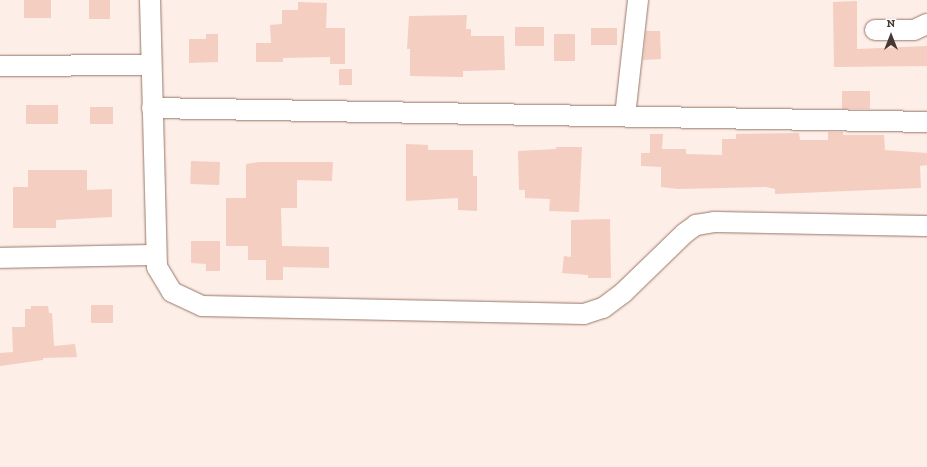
<!DOCTYPE html>
<style>
body{margin:0}
#map{position:relative;width:927px;height:467px;overflow:hidden;background:#fdeee7;font-family:"Zilla Slab",serif}
div>[style]{position:absolute}
.building>*{inset:0;background:#f4cec1;transform-origin:0 0}
.roads{filter:drop-shadow(0 0 1px #977868) drop-shadow(0 0 1px #977868)}
.minor>*{height:20px;margin:-10px;padding:0 10px;transform-origin:10px;border-radius:10px;background:#fff}
span{translate:-50% -50%;white-space:nowrap;text-align:center;line-height:1.15;-webkit-text-stroke:3px #fff;paint-order:stroke}
.north{position:absolute;left:871px;top:16px;width:40px;height:40px;-webkit-text-stroke:3px #fff;paint-order:stroke;rotate:0deg;font-size:11px;font-weight:700;line-height:16px;text-align:center;color:#473932}
.north::after{content:'';display:block;margin:auto;width:14px;height:18px;background:#473932;clip-path:polygon(50% 0,100% 100%,50% 72%,0 100%)}
</style>
<div id="map">
<div class="building">
<div style="left:24px;top:0;width:27px;height:18px"></div>
<div style="left:89px;top:0;width:21px;height:19px"></div>
<div style="clip-path:polygon(857px 1px,857px 49px,927px 46px,927px 66px,834px 67px,833px 2px)"></div>
<div style="clip-path:polygon(298px 2px,327px 3px,326px 28px,345px 28px,345px 64px,330px 64px,330px 57px,283px 58px,283px 62px,256px 62px,256px 43px,271px 43px,270px 25px,282px 24px,282px 10px,298px 10px)"></div>
<div style="clip-path:polygon(467px 15px,466px 29px,471px 29px,471px 36px,504px 36px,505px 70px,463px 71px,463px 77px,410px 76px,410px 49px,407px 49px,409px 16px)"></div>
<div style="left:544px;top:27px;width:19px;height:29px;rotate:90deg"></div>
<div style="left:591px;top:28px;width:26px;height:17px"></div>
<div style="clip-path:polygon(646px 31px,660px 31px,661px 59px,643px 60px)"></div>
<div style="clip-path:polygon(206px 34px,218px 34px,218px 62px,189px 63px,189px 39px,206px 39px)"></div>
<div style="left:554px;top:34px;width:21px;height:27px"></div>
<div style="left:339px;top:69px;width:13px;height:16px"></div>
<div style="left:842px;top:91px;width:28px;height:18px"></div>
<div style="left:26px;top:105px;width:32px;height:19px"></div>
<div style="left:90px;top:107px;width:23px;height:17px"></div>
<div style="clip-path:polygon(828px 132px,843px 132px,843px 135px,884px 135px,885px 150px,927px 153px,927px 165px,920px 166px,921px 188px,775px 194px,775px 189px,766px 187px,678px 189px,661px 187px,661px 167px,641px 166px,641px 153px,650px 153px,650px 134px,663px 134px,662px 149px,686px 149px,686px 154px,722px 155px,722px 139px,736px 139px,736px 134px,799px 133px,800px 140px,828px 140px)"></div>
<div style="clip-path:polygon(406px 144px,428px 145px,428px 150px,473px 150px,473px 176px,477px 176px,477px 211px,458px 210px,458px 198px,406px 201px)"></div>
<div style="clip-path:polygon(556px 147px,582px 147px,579px 212px,549px 211px,550px 199px,525px 198px,525px 190px,519px 190px,518px 151px,556px 149px)"></div>
<div style="left:191px;top:161px;width:29px;height:23px;rotate:2deg"></div>
<div style="clip-path:polygon(259px 162px,333px 162px,332px 181px,297px 180px,297px 208px,281px 208px,282px 246px,329px 247px,329px 268px,283px 267px,283px 280px,266px 280px,266px 260px,248px 260px,248px 246px,226px 246px,226px 198px,246px 198px,246px 164px)"></div>
<div style="clip-path:polygon(28px 170px,87px 170px,87px 190px,112px 189px,112px 217px,56px 220px,56px 228px,13px 228px,13px 187px,28px 187px)"></div>
<div style="clip-path:polygon(610px 219px,611px 278px,588px 278px,588px 275px,562px 273px,564px 256px,571px 257px,571px 220px)"></div>
<div style="clip-path:polygon(191px 241px,220px 241px,220px 271px,206px 271px,206px 264px,191px 263px)"></div>
<div style="left:91px;top:305px;width:22px;height:18px"></div>
<div style="clip-path:polygon(31px 306px,48px 306px,49px 313px,52px 313px,54px 346px,75px 344px,77px 357px,43px 358px,43px 360px,0 366px,0 353px,13px 352px,12px 327px,25px 327px,25px 309px,31px 309px)"></div>
</div>
<div class="roads">
<div class="minor">
<div style="left:150px;top:0;width:267px;rotate:88.5deg"></div>
<div style="left:157px;top:267px;width:29px;rotate:59deg"></div>
<div style="left:172px;top:292px;width:33px;rotate:25deg"></div>
<div style="left:202px;top:306px;width:382px;rotate:1.2deg"></div>
<div style="left:584px;top:314px;width:20px;rotate:-18deg"></div>
<div style="left:603px;top:308px;width:25px;rotate:-37deg"></div>
<div style="left:623px;top:293px;width:86px;rotate:-44.1deg"></div>
<div style="left:685px;top:233px;width:14px;rotate:-36deg"></div>
<div style="left:696px;top:225px;width:18px;rotate:-9deg"></div>
<div style="left:714px;top:222px;width:213px;rotate:1.1deg"></div>
<div style="left:875px;top:30px;width:39px"></div>
<div style="left:914px;top:30px;width:14px;rotate:-25deg"></div>
<div style="left:0;top:66px;width:151px;rotate:-0.4deg"></div>
<div style="left:152px;top:108px;width:775px;rotate:1.03deg"></div>
<div style="left:625px;top:116px;width:117px;rotate:-83.6deg"></div>
<div style="left:0;top:258px;width:155px;rotate:-1.1deg"></div>
</div>
</div>
<div class="north">N</div>
</div>
